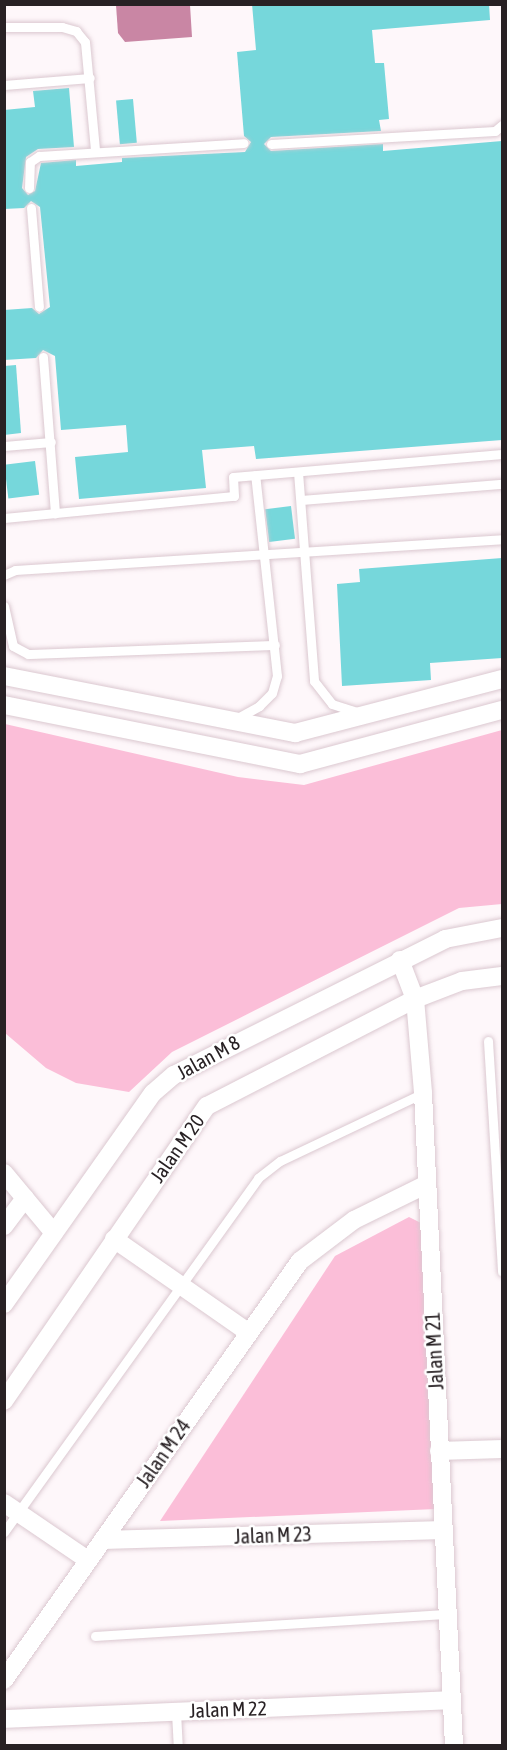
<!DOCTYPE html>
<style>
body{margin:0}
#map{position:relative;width:507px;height:1750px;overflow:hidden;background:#fef7fa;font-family:"Asap Condensed",sans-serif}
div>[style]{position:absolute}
.green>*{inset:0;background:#fbbed8}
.water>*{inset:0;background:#c986a4}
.building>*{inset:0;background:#76d7db;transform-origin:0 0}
.roads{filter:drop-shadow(0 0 2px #dbc8d0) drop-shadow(0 0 2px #dbc8d0)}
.service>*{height:9px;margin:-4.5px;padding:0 4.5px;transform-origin:4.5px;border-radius:4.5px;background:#fff}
.minor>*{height:18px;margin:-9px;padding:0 9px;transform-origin:9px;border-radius:9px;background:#fff}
span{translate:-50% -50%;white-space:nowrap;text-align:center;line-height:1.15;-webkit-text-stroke:5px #fff;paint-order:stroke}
.street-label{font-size:20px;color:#282124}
.frame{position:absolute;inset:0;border:6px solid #282124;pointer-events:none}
</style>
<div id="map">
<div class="green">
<div style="clip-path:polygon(5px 724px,238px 777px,304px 785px,502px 730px,502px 904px,459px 908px,172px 1052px,129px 1092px,76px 1083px,46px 1068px,5px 1033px)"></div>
<div style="clip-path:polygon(409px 1217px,423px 1224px,436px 1509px,160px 1521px,335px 1256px)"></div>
</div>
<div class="water">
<div style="clip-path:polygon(116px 5px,190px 5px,192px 37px,125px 42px,118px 33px)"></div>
</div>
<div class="building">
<div style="clip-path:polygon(252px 4px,489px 4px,490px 20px,372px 30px,375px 63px,384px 63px,389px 119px,379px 120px,381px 131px,271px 137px,264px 144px,271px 151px,383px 144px,383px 151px,502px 141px,502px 440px,256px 459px,254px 446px,202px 450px,206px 488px,79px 499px,75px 457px,128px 452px,126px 425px,61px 430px,55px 356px,43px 350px,36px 358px,4px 360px,4px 310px,32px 308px,39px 314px,50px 307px,40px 207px,31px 201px,24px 208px,4px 209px,4px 110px,35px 107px,33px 91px,69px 88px,74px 147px,38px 149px,26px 157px,22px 188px,28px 195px,35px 191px,41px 163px,76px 160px,76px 166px,122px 162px,122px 158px,245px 152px,251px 142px,244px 136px,237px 52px,256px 50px)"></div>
<div style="left:133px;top:99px;width:44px;height:17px;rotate:85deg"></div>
<div style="clip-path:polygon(16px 365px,21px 433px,4px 435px,4px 366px)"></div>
<div style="left:35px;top:461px;width:34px;height:31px;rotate:83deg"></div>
<div style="left:291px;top:506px;width:33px;height:26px;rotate:83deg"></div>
<div style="clip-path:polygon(502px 558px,502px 658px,430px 663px,431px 680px,342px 686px,337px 584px,360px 582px,359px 569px)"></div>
</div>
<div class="roads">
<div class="service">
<div style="left:4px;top:27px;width:58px"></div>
<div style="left:62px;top:27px;width:15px;rotate:16deg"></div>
<div style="left:76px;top:31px;width:14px;rotate:51deg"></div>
<div style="left:85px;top:42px;width:108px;rotate:84.7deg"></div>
<div style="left:4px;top:85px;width:86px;rotate:-4.7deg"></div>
<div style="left:271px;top:144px;width:224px;rotate:-3.3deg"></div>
<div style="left:495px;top:131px;width:9px;rotate:-41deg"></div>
<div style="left:29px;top:188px;width:26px;rotate:-88deg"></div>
<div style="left:30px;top:162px;width:11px;rotate:-34deg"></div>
<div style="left:39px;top:156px;width:205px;rotate:-3.6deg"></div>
<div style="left:31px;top:208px;width:99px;rotate:85.4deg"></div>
<div style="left:43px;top:357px;width:157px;rotate:85.6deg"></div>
<div style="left:4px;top:446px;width:47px;rotate:-4.9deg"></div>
<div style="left:298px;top:472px;width:210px;rotate:85.6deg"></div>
<div style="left:314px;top:681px;width:29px;rotate:52deg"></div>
<div style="left:332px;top:704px;width:28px;rotate:18deg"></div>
<div style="left:301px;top:500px;width:202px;rotate:-4.6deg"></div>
<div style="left:4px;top:518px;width:231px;rotate:-5.5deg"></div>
<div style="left:234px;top:496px;width:19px;rotate:-93deg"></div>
<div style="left:233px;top:477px;width:270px;rotate:-4.9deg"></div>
<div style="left:4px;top:575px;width:12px;rotate:-24deg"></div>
<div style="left:15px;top:570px;width:488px;rotate:-3.6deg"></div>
<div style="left:4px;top:606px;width:41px;rotate:77.3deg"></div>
<div style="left:13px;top:646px;width:17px;rotate:28deg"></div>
<div style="left:28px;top:654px;width:247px;rotate:-2.1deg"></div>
<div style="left:234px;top:720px;width:29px;rotate:-29deg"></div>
<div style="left:259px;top:706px;width:18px;rotate:-45deg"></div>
<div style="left:272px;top:693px;width:18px;rotate:-74deg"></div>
<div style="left:277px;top:676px;width:202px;rotate:-96.2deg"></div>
<div style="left:488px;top:1041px;width:231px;rotate:86.5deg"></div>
<div style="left:4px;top:1532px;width:436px;rotate:-54.3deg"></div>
<div style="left:258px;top:1178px;width:28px;rotate:-38deg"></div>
<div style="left:280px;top:1161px;width:158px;rotate:-25.4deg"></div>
<div style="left:95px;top:1636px;width:354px;rotate:-3.6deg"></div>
<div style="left:176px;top:1712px;width:34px;rotate:87deg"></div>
</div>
<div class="minor">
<div style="left:4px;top:676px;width:297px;rotate:11.1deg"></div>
<div style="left:295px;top:733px;width:214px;rotate:-14.6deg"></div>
<div style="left:4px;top:705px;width:302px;rotate:11.3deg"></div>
<div style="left:300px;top:764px;width:209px;rotate:-15deg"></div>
<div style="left:400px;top:960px;width:42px;rotate:69deg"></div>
<div style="left:415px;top:999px;width:94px;rotate:85.1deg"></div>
<div style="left:423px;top:1093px;width:654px;rotate:87.28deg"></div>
<div style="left:4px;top:1173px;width:78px;rotate:50.2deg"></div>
<div style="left:4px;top:1226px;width:35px;rotate:-53deg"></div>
<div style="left:114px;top:1239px;width:163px;rotate:34.8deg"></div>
<div style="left:4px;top:1304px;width:258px;rotate:-54.8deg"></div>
<div style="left:153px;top:1093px;width:28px;rotate:-41deg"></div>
<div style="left:174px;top:1075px;width:303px;rotate:-26.6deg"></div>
<div style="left:445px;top:939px;width:58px;rotate:-10.9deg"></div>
<div style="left:4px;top:1401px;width:358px;rotate:-55.5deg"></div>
<div style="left:207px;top:1106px;width:234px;rotate:-27.2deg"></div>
<div style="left:415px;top:999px;width:50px;rotate:-21deg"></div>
<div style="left:462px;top:981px;width:40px;rotate:-7.1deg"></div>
<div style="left:439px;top:1451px;width:63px;rotate:-1.8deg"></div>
<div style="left:4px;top:1503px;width:102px;rotate:34.2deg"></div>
<div style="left:103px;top:1540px;width:340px;rotate:-1.7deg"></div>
<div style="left:4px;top:1680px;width:513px;rotate:-54.76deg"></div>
<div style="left:300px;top:1261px;width:68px;rotate:-37.2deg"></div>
<div style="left:354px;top:1220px;width:79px;rotate:-26.2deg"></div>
<div style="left:4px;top:1719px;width:448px;rotate:-2.4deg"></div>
</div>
</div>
<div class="street-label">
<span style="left:208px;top:1057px;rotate:-29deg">Jalan M 8</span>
<span style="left:177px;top:1148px;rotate:-55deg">Jalan M 20</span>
<span style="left:434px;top:1351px;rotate:-93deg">Jalan M 21</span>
<span style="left:163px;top:1453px;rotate:-55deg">Jalan M 24</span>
<span style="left:273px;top:1535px;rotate:-2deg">Jalan M 23</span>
<span style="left:228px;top:1709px;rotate:-2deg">Jalan M 22</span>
</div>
<div class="frame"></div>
</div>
